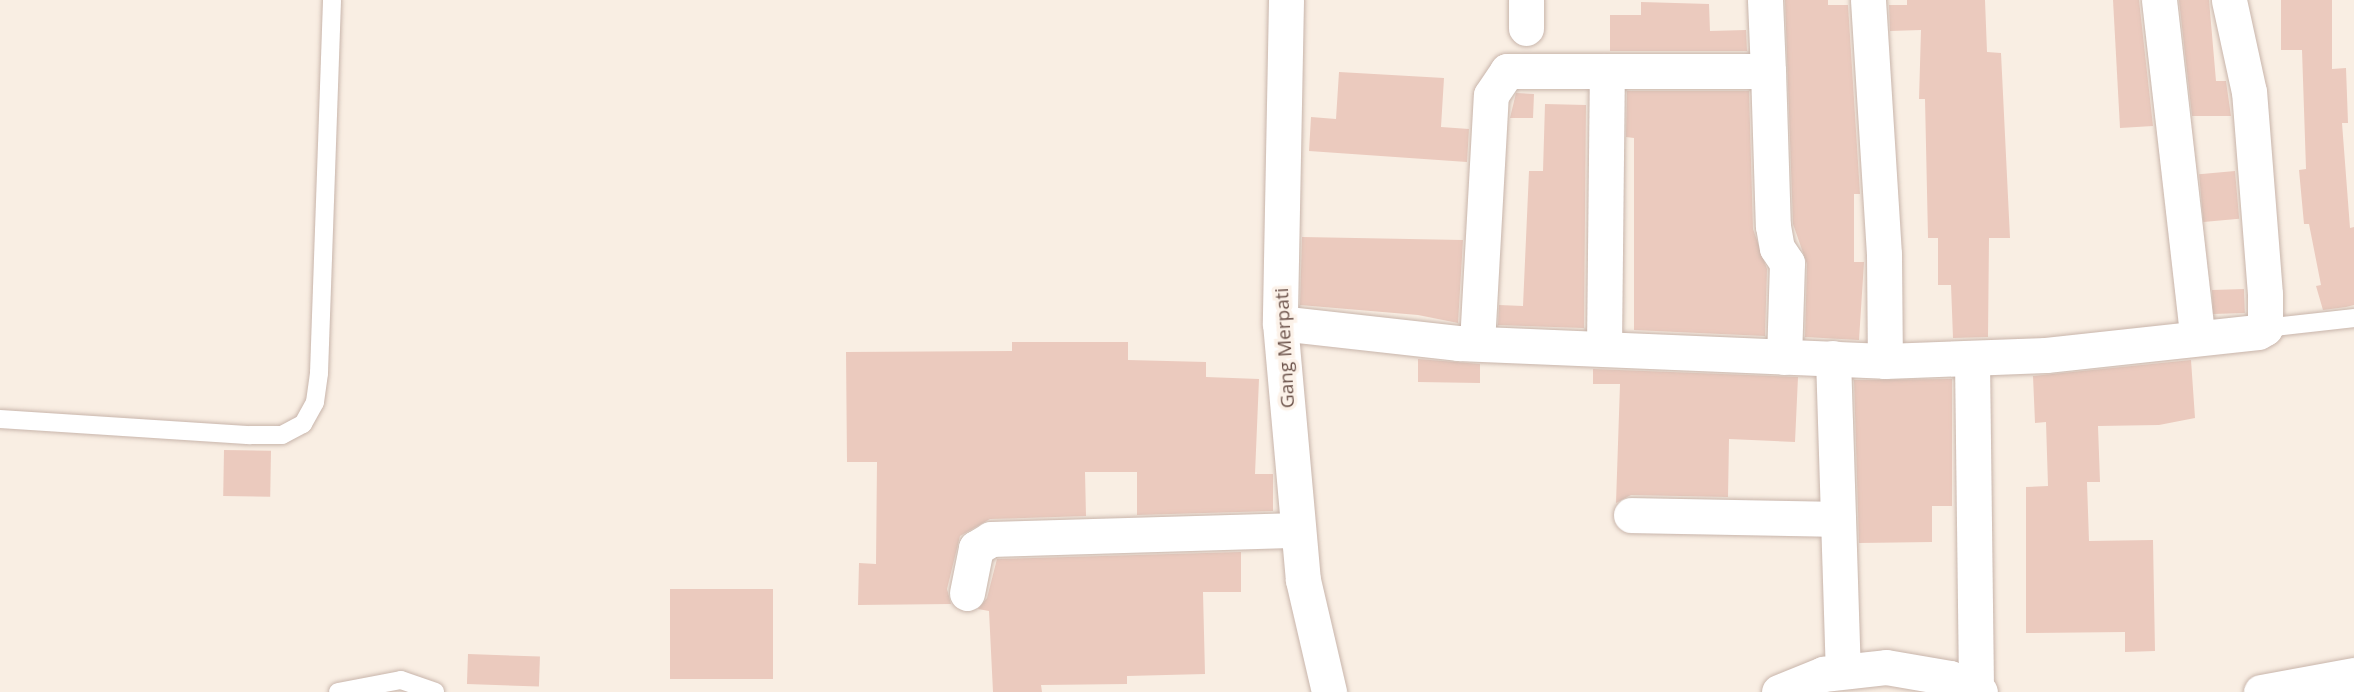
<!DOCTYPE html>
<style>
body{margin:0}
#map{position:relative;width:2354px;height:692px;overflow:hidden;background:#f9eee3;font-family:"Open Sans",sans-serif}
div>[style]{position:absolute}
.building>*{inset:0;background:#ebcabe;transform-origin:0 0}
.roads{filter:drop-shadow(0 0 2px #c8b5ab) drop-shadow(0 0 2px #c8b5ab)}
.lane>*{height:18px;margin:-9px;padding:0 9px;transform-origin:9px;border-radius:9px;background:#fff}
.street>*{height:35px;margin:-17.5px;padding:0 17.5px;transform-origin:17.5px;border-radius:17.5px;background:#fff}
span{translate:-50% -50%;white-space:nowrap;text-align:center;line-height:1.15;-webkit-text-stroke:7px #fcf2e9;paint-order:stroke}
.street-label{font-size:19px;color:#6d544c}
</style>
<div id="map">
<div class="building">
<div style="clip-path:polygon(1785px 0,1828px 0,1828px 5px,1848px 5px,1860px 194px,1854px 194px,1854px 262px,1864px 262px,1859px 340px,1805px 337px,1807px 264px,1793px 224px)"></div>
<div style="clip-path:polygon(1907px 0,1985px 0,1987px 52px,2001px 53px,2010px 238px,1989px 238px,1988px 337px,1953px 338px,1951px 285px,1938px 285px,1938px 238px,1928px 238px,1925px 99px,1919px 99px,1921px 30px,1890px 31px,1889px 5px,1907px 5px)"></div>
<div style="clip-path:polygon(2113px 0,2139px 0,2153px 126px,2120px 128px)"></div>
<div style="clip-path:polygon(2179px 0,2209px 0,2216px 81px,2226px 81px,2231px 116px,2192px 116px)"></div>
<div style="clip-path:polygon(2281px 0,2332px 0,2332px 69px,2346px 68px,2348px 123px,2342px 123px,2350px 228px,2354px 227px,2354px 305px,2346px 307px,2323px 310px,2316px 286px,2321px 285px,2309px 224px,2304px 224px,2299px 170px,2306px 169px,2302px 50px,2281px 50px)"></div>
<div style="clip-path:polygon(1641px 2px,1709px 4px,1710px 31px,1746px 30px,1747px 51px,1610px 51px,1610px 15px,1641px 15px)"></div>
<div style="clip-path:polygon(1339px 72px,1444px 78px,1441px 127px,1469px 129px,1467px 162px,1309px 151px,1311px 117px,1336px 119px)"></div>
<div style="clip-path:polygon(1627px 91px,1749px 91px,1753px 229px,1767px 269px,1765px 336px,1634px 330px,1634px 138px,1626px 137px)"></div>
<div style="clip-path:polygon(1516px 93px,1534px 94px,1533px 118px,1510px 118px)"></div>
<div style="clip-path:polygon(1545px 104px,1586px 105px,1584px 328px,1498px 325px,1499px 305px,1523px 306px,1529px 171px,1543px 171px)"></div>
<div style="left:2235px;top:171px;width:48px;height:36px;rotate:85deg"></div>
<div style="clip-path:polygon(1302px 237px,1463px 240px,1458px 323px,1418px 315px,1300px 305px)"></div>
<div style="left:2244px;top:289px;width:24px;height:32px;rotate:88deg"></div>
<div style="clip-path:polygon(1012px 342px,1128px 342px,1128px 360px,1206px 362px,1206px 377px,1259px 379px,1255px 474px,1273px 474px,1273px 511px,1137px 515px,1137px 472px,1085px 472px,1086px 516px,990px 519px,960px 536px,947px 589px,951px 604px,858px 605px,859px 563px,876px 564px,877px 462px,847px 462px,846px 352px,1012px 351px)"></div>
<div style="clip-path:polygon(1418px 359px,1480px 364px,1480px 383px,1418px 382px)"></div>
<div style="clip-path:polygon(2191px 360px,2195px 418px,2159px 425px,2098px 426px,2100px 482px,2087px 482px,2089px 541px,2153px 540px,2155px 651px,2125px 652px,2125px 632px,2026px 633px,2026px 487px,2048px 486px,2046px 422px,2035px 423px,2033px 376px)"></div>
<div style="clip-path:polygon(1593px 369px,1798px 377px,1795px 442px,1729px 439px,1728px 497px,1631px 495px,1616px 503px,1620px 384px,1593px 384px)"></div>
<div style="clip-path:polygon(1952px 379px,1952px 506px,1932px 506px,1932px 542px,1859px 543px,1854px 380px)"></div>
<div style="left:224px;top:450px;width:47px;height:46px;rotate:1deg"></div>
<div style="clip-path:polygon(1241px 552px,1241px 592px,1203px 592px,1205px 674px,1127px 676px,1127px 684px,1041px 685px,1042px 692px,993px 692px,989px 611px,978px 609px,987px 598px,997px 559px)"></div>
<div style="left:670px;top:589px;width:103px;height:90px"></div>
<div style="left:468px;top:654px;width:72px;height:30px;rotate:2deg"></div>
</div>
<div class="roads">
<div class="lane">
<div style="left:2265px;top:328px;width:90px;rotate:-6.4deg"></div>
<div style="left:0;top:419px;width:251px;rotate:3.7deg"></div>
<div style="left:250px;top:435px;width:32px"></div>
<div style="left:282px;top:435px;width:24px;rotate:-28deg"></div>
<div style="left:303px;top:424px;width:25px;rotate:-61deg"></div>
<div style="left:315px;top:402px;width:29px;rotate:-82deg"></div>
<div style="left:319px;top:373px;width:373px;rotate:-88deg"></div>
<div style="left:338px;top:692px;width:64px;rotate:-10.8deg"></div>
<div style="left:401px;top:680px;width:36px;rotate:19deg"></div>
</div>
<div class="street">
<div style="left:1286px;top:0;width:323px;rotate:91.1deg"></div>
<div style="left:1280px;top:323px;width:258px;rotate:84.9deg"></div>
<div style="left:1303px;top:580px;width:115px;rotate:76.9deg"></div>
<div style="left:1526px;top:0;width:28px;rotate:90deg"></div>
<div style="left:1765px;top:0;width:71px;rotate:87.6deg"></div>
<div style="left:1868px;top:0;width:255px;rotate:86.4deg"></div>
<div style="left:1884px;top:254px;width:107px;rotate:89.5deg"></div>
<div style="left:2159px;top:0;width:338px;rotate:83.5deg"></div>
<div style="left:1280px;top:323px;width:179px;rotate:6.4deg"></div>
<div style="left:1458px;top:343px;width:427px;rotate:2.4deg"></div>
<div style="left:1885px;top:361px;width:161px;rotate:-2.1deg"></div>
<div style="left:2046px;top:355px;width:213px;rotate:-6.2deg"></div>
<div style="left:2258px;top:332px;width:8px;rotate:-30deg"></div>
<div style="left:2265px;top:328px;width:34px;rotate:-90deg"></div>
<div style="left:2265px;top:294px;width:203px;rotate:-94.5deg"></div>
<div style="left:2249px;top:92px;width:94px;rotate:-102.3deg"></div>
<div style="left:1477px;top:343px;width:248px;rotate:-86.8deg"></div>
<div style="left:1491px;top:95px;width:29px;rotate:-56deg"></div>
<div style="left:1507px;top:71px;width:261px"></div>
<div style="left:1768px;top:71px;width:155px;rotate:88.2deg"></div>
<div style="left:1773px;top:226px;width:22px;rotate:80deg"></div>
<div style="left:1777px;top:248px;width:18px;rotate:56deg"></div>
<div style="left:1787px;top:263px;width:94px;rotate:91.8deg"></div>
<div style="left:1604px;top:348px;width:277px;rotate:-89.4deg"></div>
<div style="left:1833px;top:358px;width:312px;rotate:88.2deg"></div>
<div style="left:1972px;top:359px;width:329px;rotate:89.3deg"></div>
<div style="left:1631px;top:515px;width:207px;rotate:1.1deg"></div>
<div style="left:967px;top:593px;width:46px;rotate:-78.7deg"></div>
<div style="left:976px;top:548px;width:17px;rotate:-31deg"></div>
<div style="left:991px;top:539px;width:307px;rotate:-1.7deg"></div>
<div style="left:1779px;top:692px;width:48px;rotate:-22.2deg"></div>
<div style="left:1823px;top:674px;width:63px;rotate:-6.3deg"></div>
<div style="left:1886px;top:667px;width:65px;rotate:9.8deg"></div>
<div style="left:1950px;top:678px;width:33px;rotate:25deg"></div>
<div style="left:2261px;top:692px;width:95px;rotate:-10.4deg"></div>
</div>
</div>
<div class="street-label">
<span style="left:1285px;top:348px;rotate:-93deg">Gang Merpati</span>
</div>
</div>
